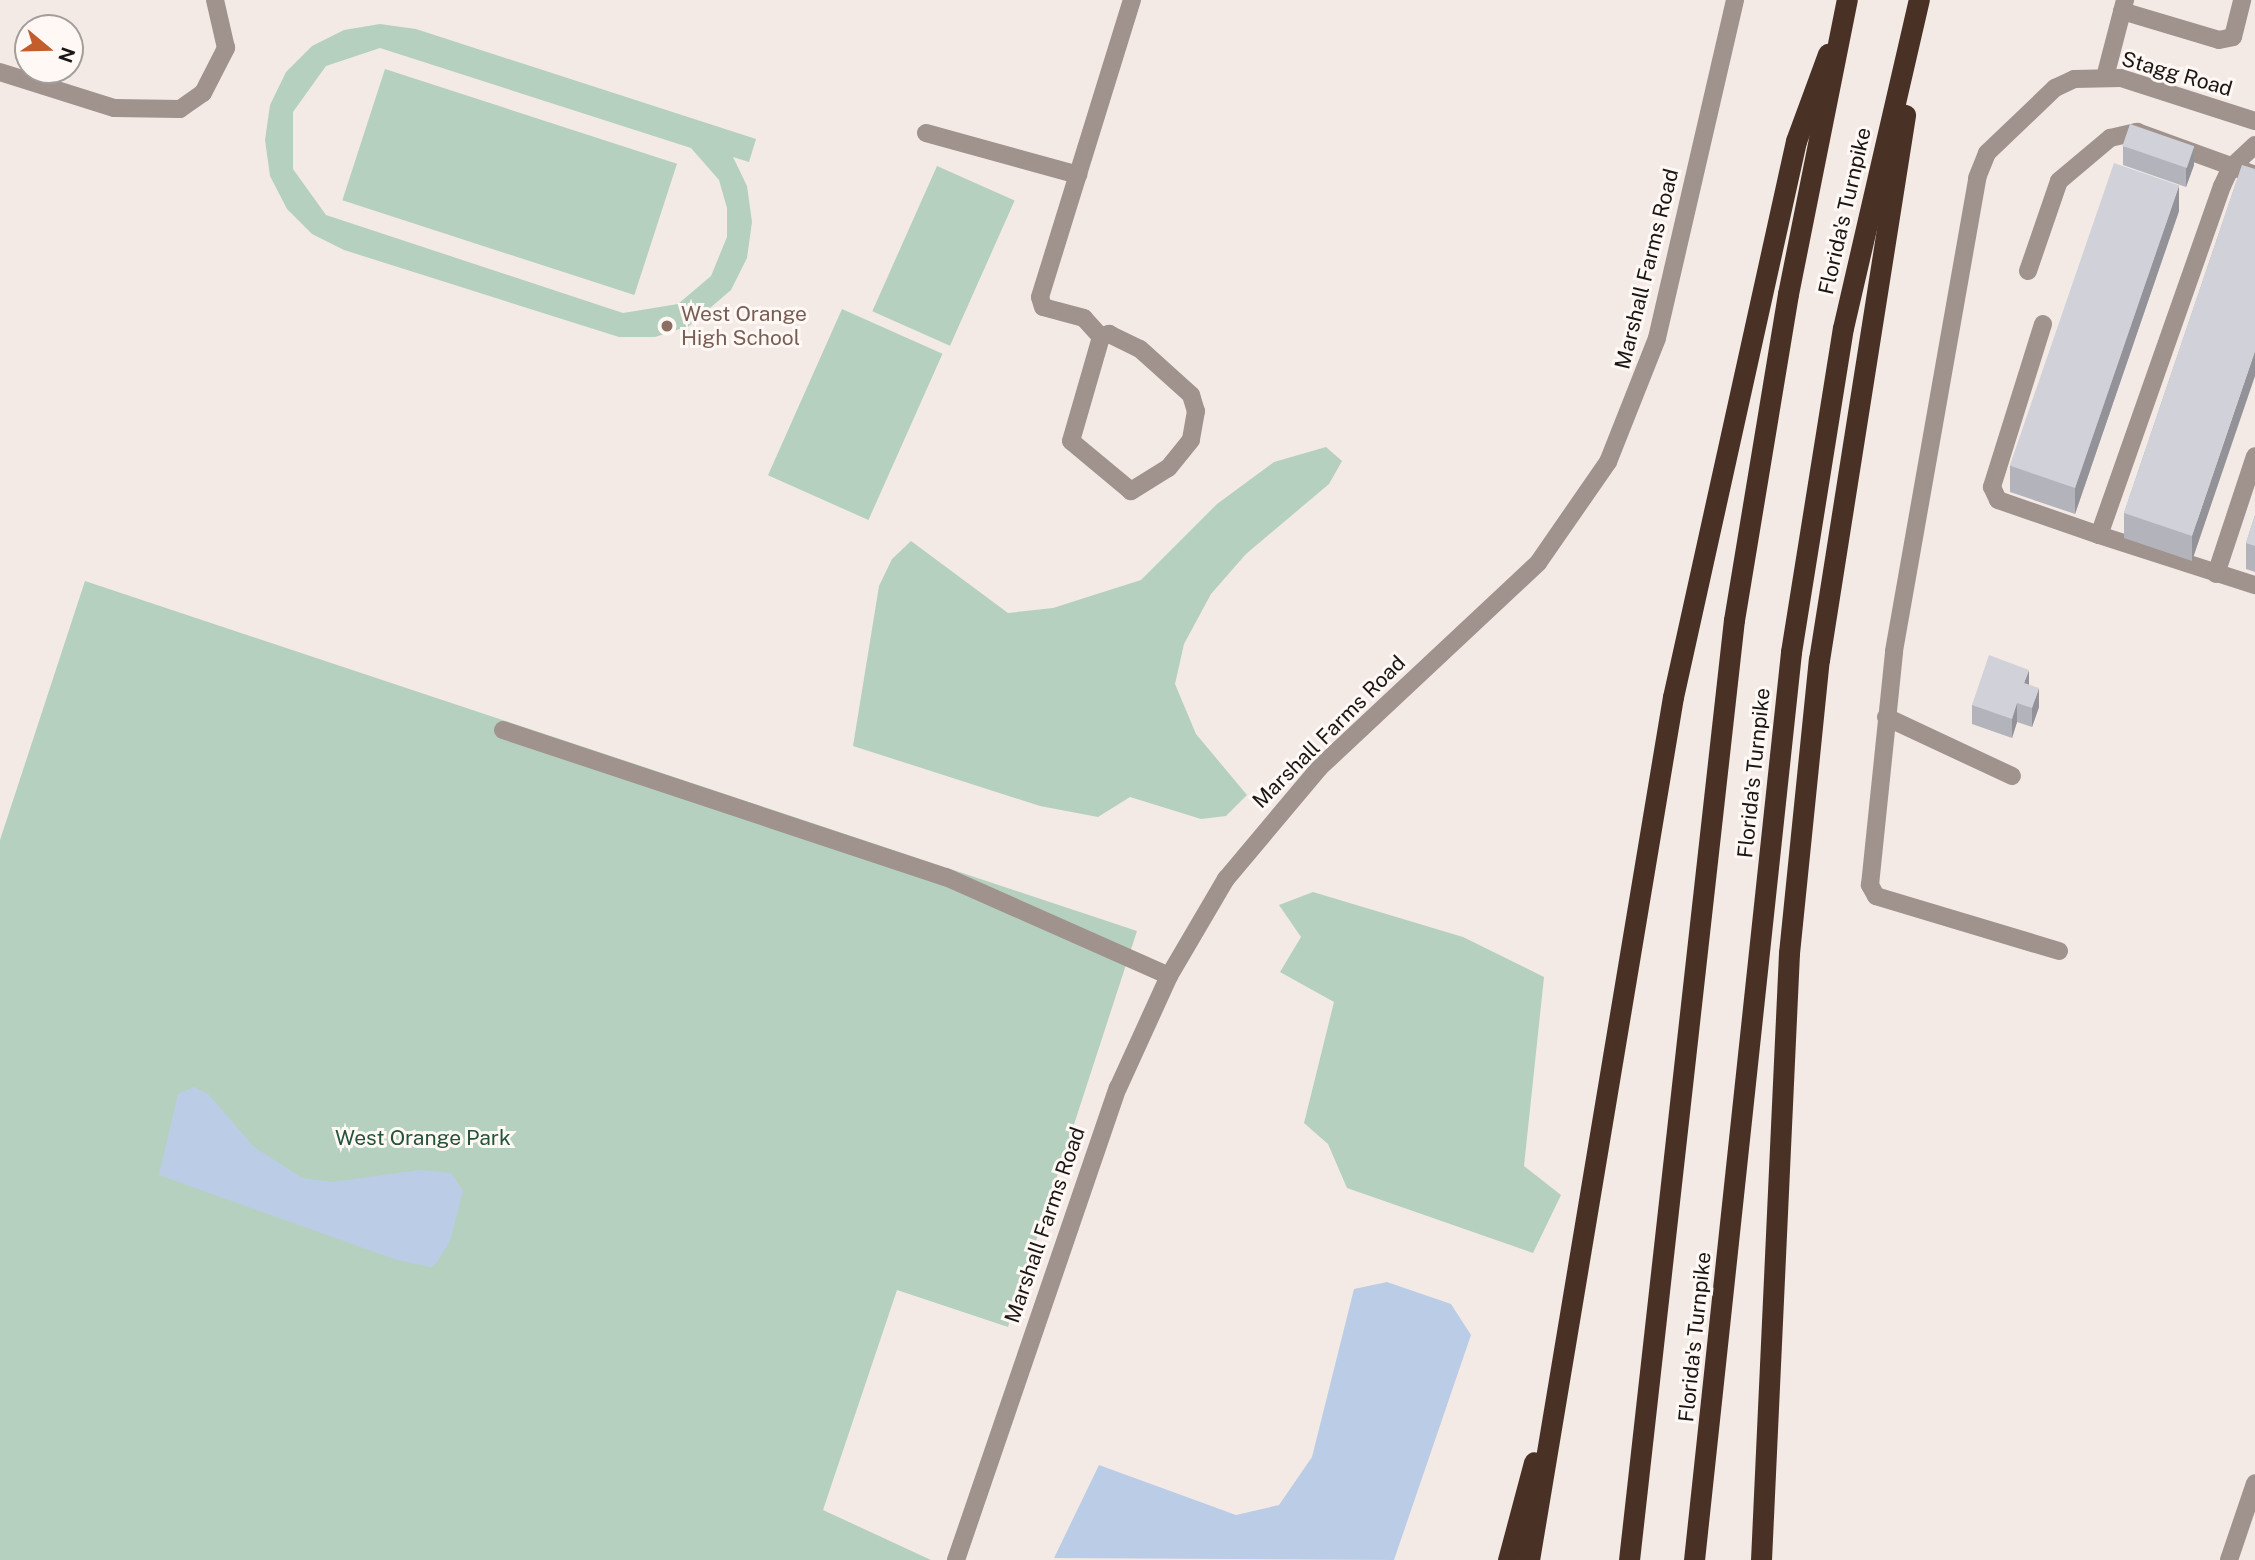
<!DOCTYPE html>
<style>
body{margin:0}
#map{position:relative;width:2255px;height:1560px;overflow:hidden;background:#f3eae5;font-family:"Public Sans",sans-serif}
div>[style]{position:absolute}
.green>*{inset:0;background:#b5d0bf;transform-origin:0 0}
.water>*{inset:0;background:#bbcde6}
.minor>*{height:18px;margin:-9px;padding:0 9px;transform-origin:9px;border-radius:9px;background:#a0928d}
.highway>*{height:21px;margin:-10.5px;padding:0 10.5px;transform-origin:10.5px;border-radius:10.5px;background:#4a3126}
.wall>*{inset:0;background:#b3b4bb}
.shaded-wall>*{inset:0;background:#929298}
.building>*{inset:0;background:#d0d1d9;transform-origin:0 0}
.dots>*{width:19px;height:19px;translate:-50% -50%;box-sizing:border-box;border:4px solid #fff8f4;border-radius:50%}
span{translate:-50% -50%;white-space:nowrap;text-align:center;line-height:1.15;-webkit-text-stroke:6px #fff8f4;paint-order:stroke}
.street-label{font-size:21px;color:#191615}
.education-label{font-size:21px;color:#785e54}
.left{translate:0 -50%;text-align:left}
.park-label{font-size:21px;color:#23543a}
.north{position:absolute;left:14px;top:14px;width:70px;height:70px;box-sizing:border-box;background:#fff8f4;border:2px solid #a39e9b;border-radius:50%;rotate:109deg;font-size:19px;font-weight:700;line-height:28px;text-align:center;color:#191615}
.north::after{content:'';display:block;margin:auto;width:24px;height:32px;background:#c35d2c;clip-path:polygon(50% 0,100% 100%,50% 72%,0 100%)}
</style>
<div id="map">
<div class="green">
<div style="clip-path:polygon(evenodd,380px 24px,416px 29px,756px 139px,749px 162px,733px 157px,747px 186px,752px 222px,747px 258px,731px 290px,689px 326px,655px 337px,619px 337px,344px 250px,312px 234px,287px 209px,270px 176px,265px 140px,270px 105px,286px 72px,312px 46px,344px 30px,380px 24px,380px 48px,691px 148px,719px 180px,727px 208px,727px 237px,711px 276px,678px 304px,623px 313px,326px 215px,293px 169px,293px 112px,326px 66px,380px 48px)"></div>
<div style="left:385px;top:69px;width:307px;height:138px;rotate:18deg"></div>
<div style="left:937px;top:166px;width:85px;height:159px;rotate:24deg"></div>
<div style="left:842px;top:309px;width:110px;height:182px;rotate:24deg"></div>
<div style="clip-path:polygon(1326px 447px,1342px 461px,1329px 484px,1246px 554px,1211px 594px,1184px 644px,1175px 684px,1196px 734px,1247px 795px,1226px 816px,1201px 819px,1130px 797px,1098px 817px,1040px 806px,853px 746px,879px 586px,892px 559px,911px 541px,1008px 613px,1053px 608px,1141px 580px,1217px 504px,1274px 462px)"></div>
<div style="clip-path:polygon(85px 581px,1137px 931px,1008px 1327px,897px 1290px,823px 1510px,931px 1560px,0 1560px,0 840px)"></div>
<div style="clip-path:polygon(1313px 892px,1463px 937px,1544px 977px,1524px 1166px,1561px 1195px,1533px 1253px,1347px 1188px,1328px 1144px,1304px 1123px,1334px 1002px,1280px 972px,1301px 937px,1279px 905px)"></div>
</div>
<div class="water">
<div style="clip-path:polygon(194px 1087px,209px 1095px,254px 1147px,302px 1178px,332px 1182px,419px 1170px,451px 1173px,463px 1191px,450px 1241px,437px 1262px,431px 1267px,397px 1260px,159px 1175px,178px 1094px)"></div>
<div style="clip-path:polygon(1387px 1282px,1451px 1304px,1471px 1335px,1394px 1560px,1054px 1558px,1099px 1465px,1236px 1515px,1279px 1505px,1312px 1457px,1354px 1289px)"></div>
</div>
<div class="minor">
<div style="left:2122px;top:11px;width:101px;rotate:16.6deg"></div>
<div style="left:2219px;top:40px;width:14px;rotate:-12deg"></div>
<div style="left:2233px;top:37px;width:38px;rotate:-76deg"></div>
<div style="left:0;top:72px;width:120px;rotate:17.5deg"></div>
<div style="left:114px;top:108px;width:66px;rotate:0.9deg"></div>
<div style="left:180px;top:109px;width:28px;rotate:-35deg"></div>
<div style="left:203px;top:93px;width:51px;rotate:-62.9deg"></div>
<div style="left:226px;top:48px;width:49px;rotate:-102.9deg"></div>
<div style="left:2105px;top:77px;width:80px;rotate:-75.4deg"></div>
<div style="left:926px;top:133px;width:158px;rotate:15.4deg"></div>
<div style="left:2255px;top:145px;width:33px;rotate:137deg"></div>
<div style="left:2231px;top:167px;width:21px;rotate:115deg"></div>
<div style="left:2222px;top:186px;width:370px;rotate:109.4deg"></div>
<div style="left:2099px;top:535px;width:164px;rotate:17.8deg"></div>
<div style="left:2028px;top:271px;width:95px;rotate:-71deg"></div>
<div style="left:2059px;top:181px;width:67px;rotate:-40.1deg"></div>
<div style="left:2110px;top:138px;width:28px;rotate:-13deg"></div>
<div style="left:2137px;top:132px;width:126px;rotate:20deg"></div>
<div style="left:2043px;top:324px;width:171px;rotate:107.4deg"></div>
<div style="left:1992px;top:487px;width:14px;rotate:65deg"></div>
<div style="left:1998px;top:500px;width:107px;rotate:19.1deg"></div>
<div style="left:1109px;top:334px;width:34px;rotate:26deg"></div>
<div style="left:1140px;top:349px;width:69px;rotate:42deg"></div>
<div style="left:1191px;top:395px;width:17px;rotate:73deg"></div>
<div style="left:1196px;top:411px;width:29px;rotate:100deg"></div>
<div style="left:1191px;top:440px;width:36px;rotate:129deg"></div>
<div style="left:1168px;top:468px;width:44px;rotate:148.1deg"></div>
<div style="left:1131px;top:491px;width:78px;rotate:-140.2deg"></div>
<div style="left:1071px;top:441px;width:108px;rotate:-73.9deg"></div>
<div style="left:1101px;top:337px;width:9px;rotate:-21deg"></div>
<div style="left:1101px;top:337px;width:25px;rotate:-132deg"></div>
<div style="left:1084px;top:318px;width:42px;rotate:-165deg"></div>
<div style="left:1043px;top:307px;width:10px;rotate:-107deg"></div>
<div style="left:1040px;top:297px;width:311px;rotate:-72.8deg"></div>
<div style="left:2216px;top:574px;width:124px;rotate:-71.7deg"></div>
<div style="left:1886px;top:717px;width:139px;rotate:25.1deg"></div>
<div style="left:503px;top:730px;width:467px;rotate:18.4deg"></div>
<div style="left:946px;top:877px;width:244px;rotate:23.9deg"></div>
<div style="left:2059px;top:951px;width:191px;rotate:-163.3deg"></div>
<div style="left:1876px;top:896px;width:13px;rotate:-119deg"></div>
<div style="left:1870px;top:885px;width:235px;rotate:-84.1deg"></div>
<div style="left:1894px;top:651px;width:480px;rotate:-80deg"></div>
<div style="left:1977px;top:178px;width:27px;rotate:-68deg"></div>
<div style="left:1987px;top:153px;width:94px;rotate:-43.7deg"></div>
<div style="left:2055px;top:88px;width:21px;rotate:-25deg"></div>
<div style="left:2074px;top:79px;width:47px;rotate:-1.2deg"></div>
<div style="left:2121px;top:78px;width:141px;rotate:17.8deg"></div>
<div style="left:956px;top:1560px;width:499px;rotate:-71.1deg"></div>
<div style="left:1118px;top:1088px;width:123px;rotate:-65.5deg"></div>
<div style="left:1169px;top:976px;width:113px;rotate:-59.6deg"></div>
<div style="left:1226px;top:879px;width:145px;rotate:-50deg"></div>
<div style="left:1319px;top:768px;width:300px;rotate:-43.1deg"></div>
<div style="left:1538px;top:563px;width:123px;rotate:-55.3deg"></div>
<div style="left:1608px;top:462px;width:133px;rotate:-68.4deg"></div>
<div style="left:1657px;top:338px;width:347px;rotate:-77deg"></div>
<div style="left:2229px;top:1560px;width:81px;rotate:-71.3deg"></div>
</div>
<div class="highway">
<div style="left:1508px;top:1560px;width:101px;rotate:-75.1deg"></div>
<div style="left:1529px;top:1560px;width:875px;rotate:-80.53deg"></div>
<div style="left:1673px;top:697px;width:569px;rotate:-77.53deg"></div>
<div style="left:1796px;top:141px;width:93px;rotate:-69.8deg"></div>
<div style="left:1629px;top:1560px;width:946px;rotate:-83.63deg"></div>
<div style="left:1734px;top:620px;width:330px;rotate:-80.6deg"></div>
<div style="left:1788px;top:294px;width:300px;rotate:-78.7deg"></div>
<div style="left:1694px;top:1560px;width:913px;rotate:-83.9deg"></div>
<div style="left:1791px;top:652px;width:328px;rotate:-80.9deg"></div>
<div style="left:1843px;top:328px;width:337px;rotate:-77deg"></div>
<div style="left:1761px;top:1560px;width:608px;rotate:-87.36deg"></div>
<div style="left:1789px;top:953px;width:295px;rotate:-84.2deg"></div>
<div style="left:1819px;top:660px;width:552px;rotate:-81.03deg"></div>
</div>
<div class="wall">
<div style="clip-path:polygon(2123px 146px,2194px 165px,2186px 187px,2123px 165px)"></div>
<div style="clip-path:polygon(2242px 165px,2192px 561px,2124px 538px,2124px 513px)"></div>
<div style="clip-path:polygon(2179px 211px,2075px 514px,2010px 492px,2010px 466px)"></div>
<div style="clip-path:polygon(2255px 515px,2255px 572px,2246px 569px,2246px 543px)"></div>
<div style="clip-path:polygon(2029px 685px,2039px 707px,2032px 727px,2017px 722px,2012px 738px,1972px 724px,1972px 705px)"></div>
</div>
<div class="shaded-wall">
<div style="clip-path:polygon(2194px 146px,2194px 165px,2186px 187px,2186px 168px)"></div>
<div style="clip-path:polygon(2179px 185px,2179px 211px,2075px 514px,2075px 488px)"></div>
<div style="clip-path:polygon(2255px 351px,2255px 376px,2192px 561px,2192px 536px)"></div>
<div style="clip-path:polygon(2029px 670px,2029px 689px,2024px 683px)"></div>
<div style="clip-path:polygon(2039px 688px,2039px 707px,2032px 727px,2032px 708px)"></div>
<div style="clip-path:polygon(2017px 703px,2017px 722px,2012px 738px,2012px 719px)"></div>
</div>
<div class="building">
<div style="left:2130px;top:124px;width:68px;height:23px;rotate:19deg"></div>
<div style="left:2114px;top:163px;width:69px;height:320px;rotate:19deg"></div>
<div style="clip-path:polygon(2242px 165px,2255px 169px,2255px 351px,2192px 536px,2124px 513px)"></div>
<div style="clip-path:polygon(2255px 515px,2255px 546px,2246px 543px)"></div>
<div style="clip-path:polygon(1989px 655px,2029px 670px,2024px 683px,2039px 688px,2032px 708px,2017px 703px,2012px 719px,1972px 705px)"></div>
</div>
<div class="dots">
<div style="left:667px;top:326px;background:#8d6e63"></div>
</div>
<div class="street-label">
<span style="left:2177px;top:74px;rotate:16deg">Stagg Road</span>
<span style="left:1845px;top:211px;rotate:-77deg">Florida's Turnpike</span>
<span style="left:1647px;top:269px;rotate:-76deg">Marshall Farms Road</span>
<span style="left:1329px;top:732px;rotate:-45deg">Marshall Farms Road</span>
<span style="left:1754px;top:773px;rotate:-84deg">Florida's Turnpike</span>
<span style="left:1045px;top:1225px;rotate:-71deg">Marshall Farms Road</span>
<span style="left:1695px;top:1337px;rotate:-84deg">Florida's Turnpike</span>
</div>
<div class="education-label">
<span class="left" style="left:681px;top:326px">West Orange<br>High School</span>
</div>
<div class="park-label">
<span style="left:423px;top:1138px">West Orange Park</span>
</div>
<div class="north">N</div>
</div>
